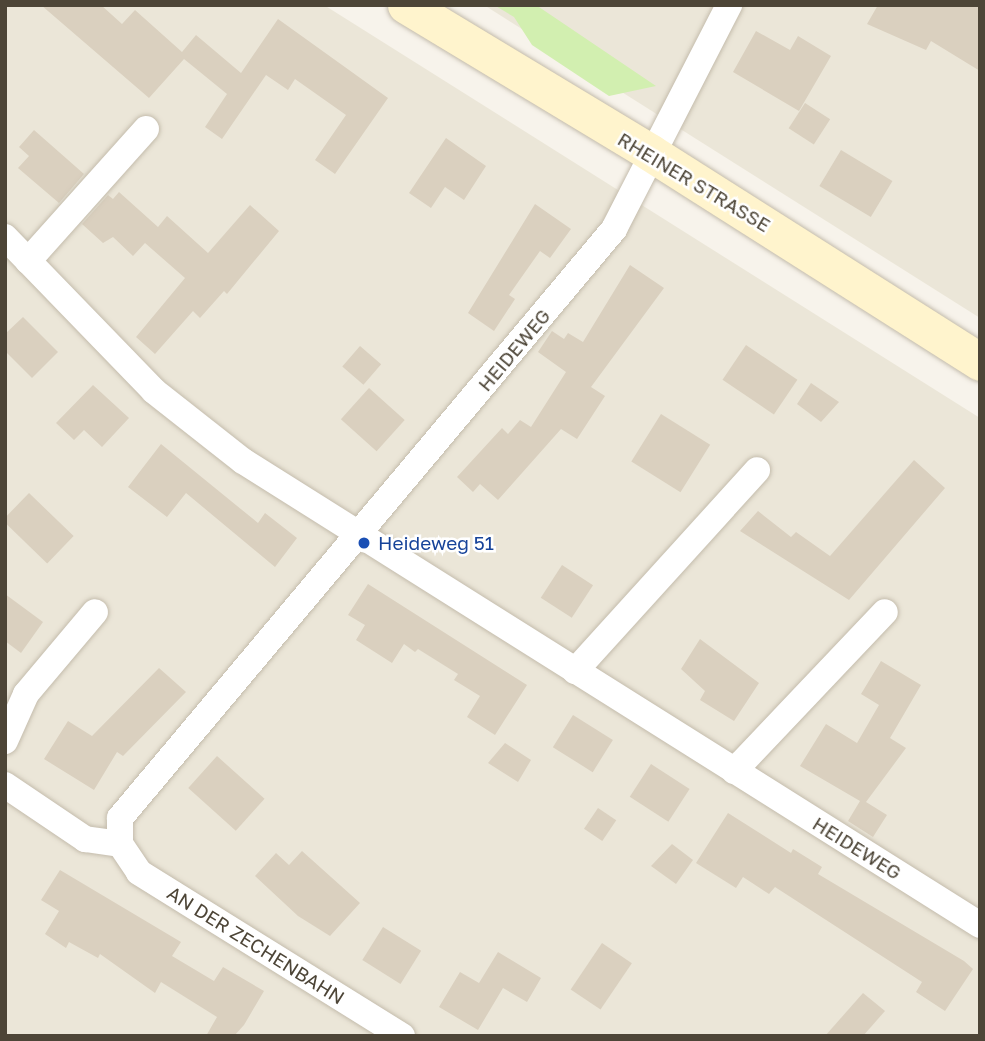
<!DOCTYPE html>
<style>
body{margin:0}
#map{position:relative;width:985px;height:1041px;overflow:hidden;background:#f7f3eb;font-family:"Golos Text",sans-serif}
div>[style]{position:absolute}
.residential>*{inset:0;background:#ebe6d8}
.green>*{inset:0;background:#d2efb0}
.building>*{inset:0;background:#dad0bf;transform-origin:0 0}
.roads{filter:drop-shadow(0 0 2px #c4bcac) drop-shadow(0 0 2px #c4bcac)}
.street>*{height:26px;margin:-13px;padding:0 13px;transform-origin:13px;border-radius:13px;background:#fff}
.secondary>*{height:37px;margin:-18.5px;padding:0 18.5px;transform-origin:18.5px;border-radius:18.5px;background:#fff4cd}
.dots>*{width:19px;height:19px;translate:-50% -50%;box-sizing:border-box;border:4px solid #fff;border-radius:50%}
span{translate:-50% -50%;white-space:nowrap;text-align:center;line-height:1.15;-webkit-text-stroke:5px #fff;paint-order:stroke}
.street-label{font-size:19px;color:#4d4537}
.transit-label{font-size:19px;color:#164399}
.left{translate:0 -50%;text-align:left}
.frame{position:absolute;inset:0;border:7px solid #4d4537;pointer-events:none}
</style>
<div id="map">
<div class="residential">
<div style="clip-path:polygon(5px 5px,324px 5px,980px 418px,980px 1036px,5px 1036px)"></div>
<div style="clip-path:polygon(484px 5px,980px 5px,980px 318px)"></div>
</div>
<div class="green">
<div style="clip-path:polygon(494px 5px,536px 5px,656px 86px,609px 96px,532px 45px,514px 17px)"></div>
</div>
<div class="building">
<div style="clip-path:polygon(41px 5px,101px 5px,122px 24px,135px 10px,182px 52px,196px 35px,241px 73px,278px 19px,388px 98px,335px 174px,315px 160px,346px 115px,295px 79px,288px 90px,266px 75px,222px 139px,205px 127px,227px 94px,184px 59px,149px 98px)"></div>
<div style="clip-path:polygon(878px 5px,980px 5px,980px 71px,931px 41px,926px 50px,867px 24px)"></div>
<div style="clip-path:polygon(756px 31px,790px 50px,798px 36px,831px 56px,799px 111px,733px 72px)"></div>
<div style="left:805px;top:103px;width:30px;height:30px;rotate:33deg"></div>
<div style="clip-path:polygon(34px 130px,84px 174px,59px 203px,18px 168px,29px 156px,19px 147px)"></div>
<div style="clip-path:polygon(446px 138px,486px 166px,464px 200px,445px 187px,431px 208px,409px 193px)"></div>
<div style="left:841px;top:150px;width:60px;height:42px;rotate:31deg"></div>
<div style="clip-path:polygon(119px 192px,158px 227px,167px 216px,208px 253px,250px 205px,279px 231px,227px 294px,224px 291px,200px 318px,193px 311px,155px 354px,136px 337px,185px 278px,145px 243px,133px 256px,113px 237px,103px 243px,82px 224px,108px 195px,113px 199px)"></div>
<div style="clip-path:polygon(535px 204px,571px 229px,550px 258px,540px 251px,509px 295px,515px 299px,494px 331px,468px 313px)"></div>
<div style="clip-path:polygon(630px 265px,664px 288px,591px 387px,605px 396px,577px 439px,561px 429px,498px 500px,480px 484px,473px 492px,457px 477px,502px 428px,508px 434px,520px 420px,531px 427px,566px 372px,538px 352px,552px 331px,564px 339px,568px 333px,583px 342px)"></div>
<div style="clip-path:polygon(23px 317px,58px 352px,32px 378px,5px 351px,5px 334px)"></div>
<div style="left:746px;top:345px;width:62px;height:42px;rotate:34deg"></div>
<div style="left:360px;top:346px;width:28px;height:27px;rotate:41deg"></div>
<div style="clip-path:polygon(811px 383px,839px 402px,821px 422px,797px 404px)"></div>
<div style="clip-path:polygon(93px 385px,129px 418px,102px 447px,84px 430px,74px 440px,56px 423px)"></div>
<div style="left:369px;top:388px;width:48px;height:42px;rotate:42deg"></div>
<div style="left:661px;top:414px;width:58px;height:56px;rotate:32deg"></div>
<div style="clip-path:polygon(161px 444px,258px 523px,265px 513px,297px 538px,275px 567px,186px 493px,167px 517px,128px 487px)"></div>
<div style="clip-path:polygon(914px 460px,945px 488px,849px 600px,740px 531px,758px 511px,791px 537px,796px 532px,830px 556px)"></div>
<div style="left:29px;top:493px;width:62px;height:38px;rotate:44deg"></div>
<div style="left:562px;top:565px;width:37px;height:39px;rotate:33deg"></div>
<div style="clip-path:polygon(368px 584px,527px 685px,495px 735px,467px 717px,480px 696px,454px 680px,458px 674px,418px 649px,415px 652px,404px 644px,392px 663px,356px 640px,365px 625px,348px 615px)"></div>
<div style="clip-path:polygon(5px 594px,43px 622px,21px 653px,5px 641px)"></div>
<div style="clip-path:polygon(700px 639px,759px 683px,734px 721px,700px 700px,705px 691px,681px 669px)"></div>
<div style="clip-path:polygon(881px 661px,921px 685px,890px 738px,906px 748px,866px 802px,887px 815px,873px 837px,848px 821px,860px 801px,800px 766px,826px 724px,857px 743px,879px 705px,861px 694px)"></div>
<div style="clip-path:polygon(159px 668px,186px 692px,123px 756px,117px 752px,94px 790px,44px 759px,68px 721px,92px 736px)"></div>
<div style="left:573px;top:715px;width:47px;height:38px;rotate:32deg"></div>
<div style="clip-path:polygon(505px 743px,531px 760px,518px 782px,488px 763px)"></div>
<div style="left:217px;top:756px;width:64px;height:43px;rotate:42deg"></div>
<div style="left:651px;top:764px;width:46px;height:39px;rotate:33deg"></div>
<div style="left:598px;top:808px;width:22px;height:25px;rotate:34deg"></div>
<div style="clip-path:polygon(728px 813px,791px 853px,793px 849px,822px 867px,818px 874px,964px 961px,973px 969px,945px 1011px,916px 992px,922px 982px,775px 887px,769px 894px,743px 877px,736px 888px,696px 863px)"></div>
<div style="clip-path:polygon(672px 844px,693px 860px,676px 884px,651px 866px)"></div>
<div style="clip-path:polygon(302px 851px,360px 903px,330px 936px,298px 916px,255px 876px,276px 853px,289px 865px)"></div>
<div style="clip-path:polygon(60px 870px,181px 942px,172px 956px,214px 981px,223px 967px,264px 991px,244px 1025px,234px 1036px,206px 1036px,217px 1017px,161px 982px,155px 993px,100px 954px,98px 958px,69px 942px,66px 948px,45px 934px,59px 911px,41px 900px)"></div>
<div style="left:383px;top:927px;width:45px;height:39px;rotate:32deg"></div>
<div style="left:602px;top:943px;width:36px;height:56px;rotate:34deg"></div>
<div style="clip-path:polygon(498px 952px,541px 978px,527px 1002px,503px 988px,478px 1030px,439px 1007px,460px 972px,479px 983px)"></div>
<div style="clip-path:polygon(863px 993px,885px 1011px,863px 1036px,825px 1036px)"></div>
</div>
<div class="roads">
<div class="street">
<div style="left:5px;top:237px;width:214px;rotate:45.9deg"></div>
<div style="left:154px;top:391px;width:113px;rotate:38.2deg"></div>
<div style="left:243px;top:461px;width:871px;rotate:32.19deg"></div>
<div style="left:28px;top:261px;width:177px;rotate:-48.2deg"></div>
<div style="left:575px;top:671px;width:271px;rotate:-47.8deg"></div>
<div style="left:5px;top:741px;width:51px;rotate:-65.9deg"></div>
<div style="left:26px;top:694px;width:107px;rotate:-49.9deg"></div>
<div style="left:734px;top:771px;width:219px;rotate:-46.5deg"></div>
<div style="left:5px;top:785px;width:97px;rotate:34deg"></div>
<div style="left:85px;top:839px;width:35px;rotate:8deg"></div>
<div style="left:402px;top:1036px;width:310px;rotate:-148.1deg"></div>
<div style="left:139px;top:872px;width:34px;rotate:-124deg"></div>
<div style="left:120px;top:844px;width:26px;rotate:-90deg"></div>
<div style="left:120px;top:818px;width:769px;rotate:-50.01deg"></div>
<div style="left:614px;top:229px;width:252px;rotate:-62.8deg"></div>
</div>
<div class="secondary">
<div style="left:406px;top:5px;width:286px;rotate:31.1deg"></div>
<div style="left:651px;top:153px;width:390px;rotate:32.4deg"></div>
</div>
</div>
<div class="dots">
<div style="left:364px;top:543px;background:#1a4fb4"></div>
</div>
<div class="street-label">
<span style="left:694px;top:182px;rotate:31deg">RHEINER STRASSE</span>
<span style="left:514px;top:350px;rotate:-50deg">HEIDEWEG</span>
<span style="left:857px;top:848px;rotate:32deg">HEIDEWEG</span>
<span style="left:256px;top:945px;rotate:32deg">AN DER ZECHENBAHN</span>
</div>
<div class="transit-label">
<span class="left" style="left:378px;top:543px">Heideweg 51</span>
</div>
<div class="frame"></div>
</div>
